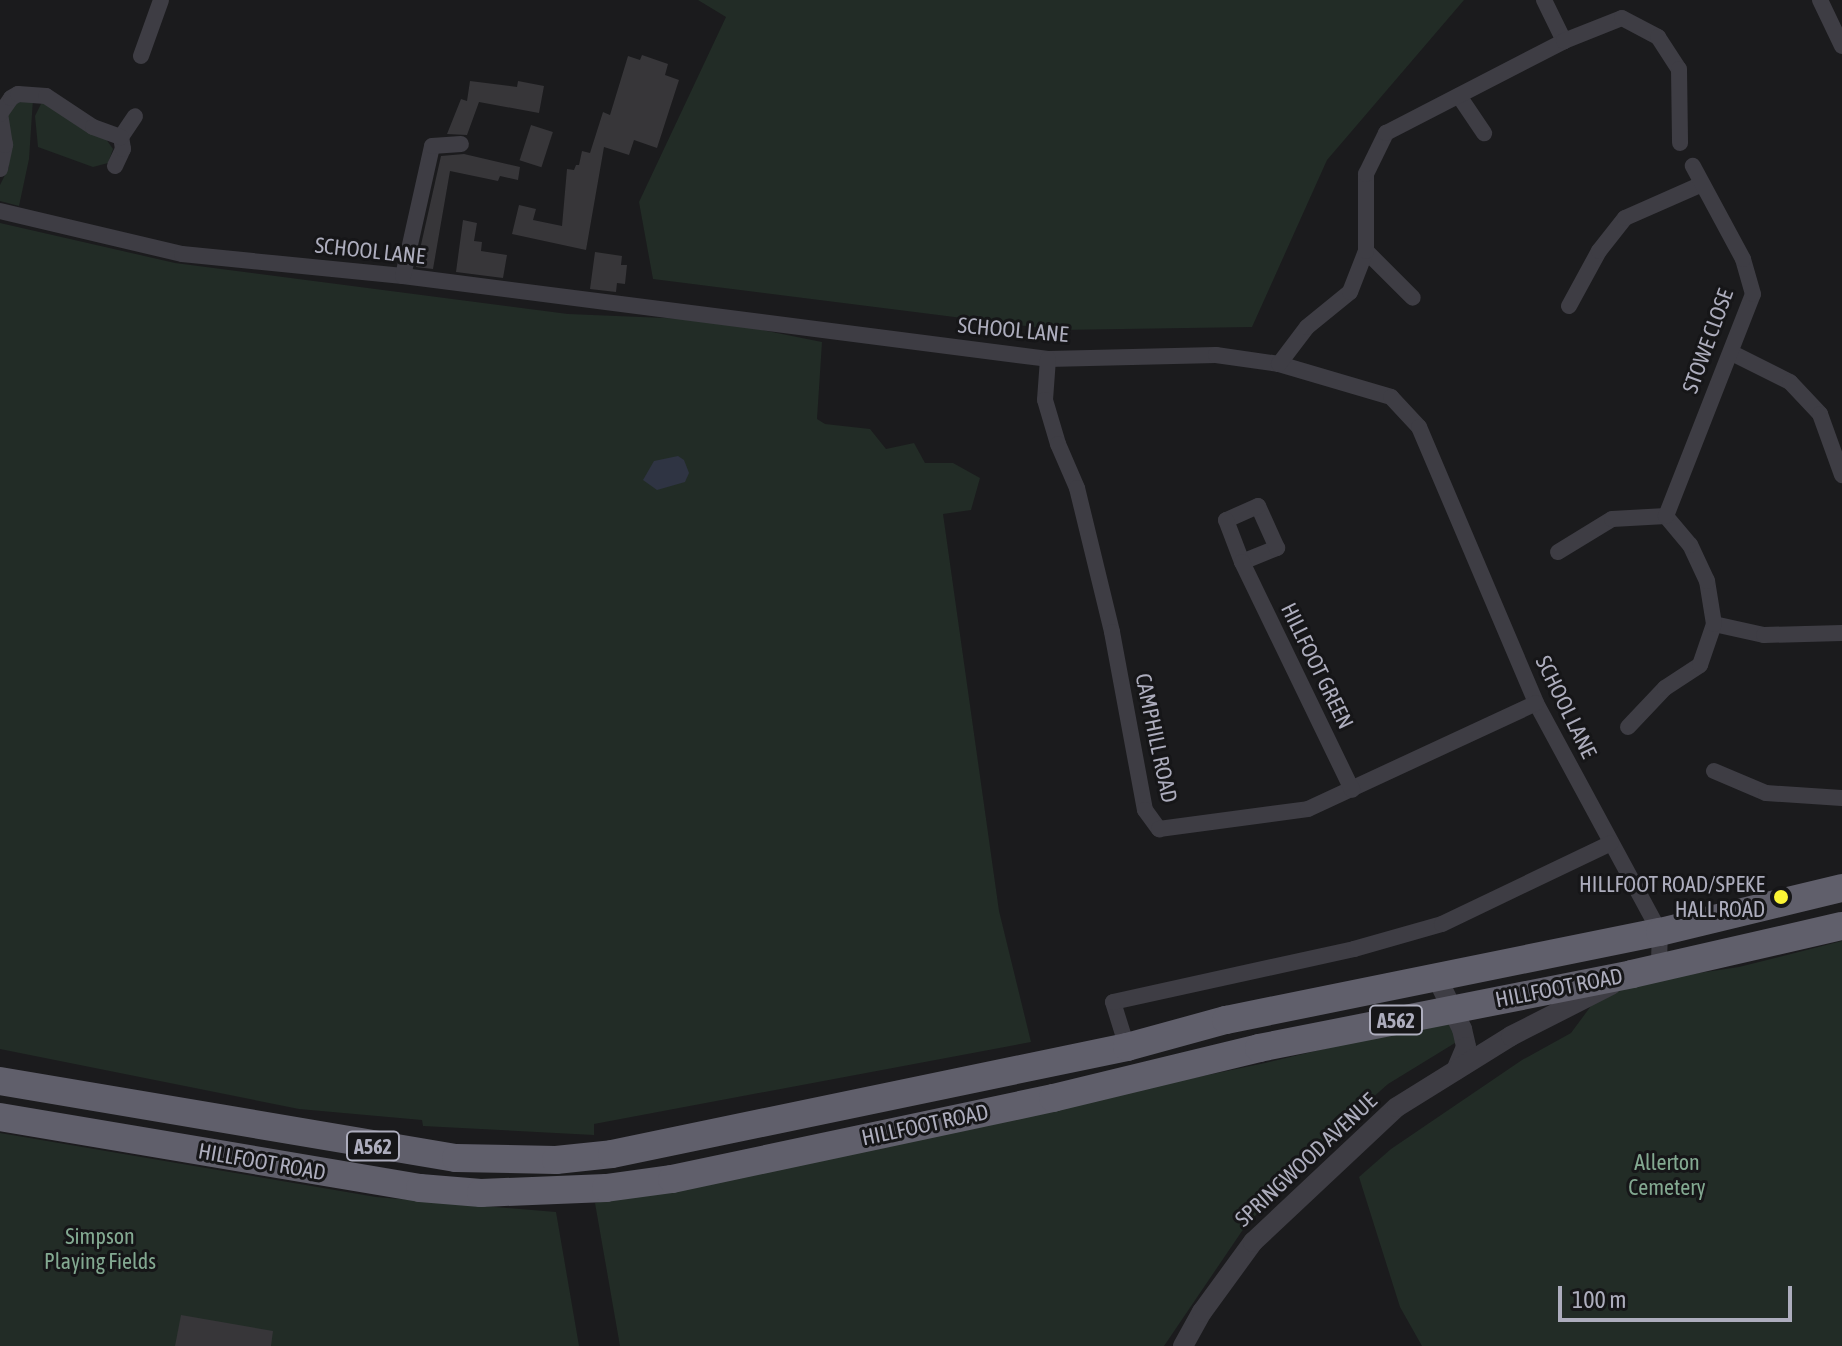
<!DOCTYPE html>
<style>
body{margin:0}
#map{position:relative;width:1842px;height:1346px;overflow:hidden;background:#1b1b1d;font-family:"Asap Condensed",sans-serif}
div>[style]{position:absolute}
.green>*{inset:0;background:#222c26}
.water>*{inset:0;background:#2f3443}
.building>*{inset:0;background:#373639;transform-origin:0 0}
.minor>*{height:16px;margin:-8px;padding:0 8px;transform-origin:8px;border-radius:8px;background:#3e3d44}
.tertiary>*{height:20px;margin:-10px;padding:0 10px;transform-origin:10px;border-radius:10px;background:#3e3d44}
.trunk>*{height:28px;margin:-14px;padding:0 14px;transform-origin:14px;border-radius:14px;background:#605f6b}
.dots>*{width:22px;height:22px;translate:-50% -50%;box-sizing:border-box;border:4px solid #161618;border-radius:50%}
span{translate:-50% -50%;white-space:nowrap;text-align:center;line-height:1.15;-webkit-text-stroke:6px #161618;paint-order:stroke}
.shield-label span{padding:2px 6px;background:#161618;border:2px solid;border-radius:6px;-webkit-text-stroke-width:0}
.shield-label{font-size:20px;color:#adadbd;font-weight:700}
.street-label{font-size:22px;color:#adadbd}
.poi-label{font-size:22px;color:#adadbd}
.right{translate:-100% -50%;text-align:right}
.park-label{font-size:22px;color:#83a991}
.scale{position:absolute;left:1558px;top:1286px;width:234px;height:36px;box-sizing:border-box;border:4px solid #adadbd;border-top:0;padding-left:10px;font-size:24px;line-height:28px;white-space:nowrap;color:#adadbd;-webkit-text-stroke:6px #161618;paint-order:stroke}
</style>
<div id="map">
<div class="green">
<div style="clip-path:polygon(698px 0,1464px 0,1327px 160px,1252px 327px,1057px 330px,653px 279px,639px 202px,726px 17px)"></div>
<div style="clip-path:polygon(33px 99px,29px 159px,19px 206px,0 201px,0 185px,9px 167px,7px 115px,16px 101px)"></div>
<div style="clip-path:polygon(42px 102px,106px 139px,113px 149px,108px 163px,93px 167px,38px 147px,35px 116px)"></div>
<div style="clip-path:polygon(0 223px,175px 263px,568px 314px,713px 320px,822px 342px,817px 419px,825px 424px,870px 429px,886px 449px,914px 443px,925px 463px,953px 463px,980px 478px,971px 510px,943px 514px,999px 911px,1031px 1042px,594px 1124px,594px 1135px,423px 1126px,422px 1120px,299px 1109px,0 1049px)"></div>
<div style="clip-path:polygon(1842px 941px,1842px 1346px,1422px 1346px,1400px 1307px,1359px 1177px,1391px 1149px,1522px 1060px,1571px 1033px,1605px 987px,1739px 967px)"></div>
<div style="clip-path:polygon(1464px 1016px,1468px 1035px,1388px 1084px,1310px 1153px,1242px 1231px,1164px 1346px,620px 1346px,595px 1203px,1265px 1063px)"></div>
<div style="clip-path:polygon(0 1133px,376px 1197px,556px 1212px,579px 1346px,0 1346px)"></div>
</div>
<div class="water">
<div style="clip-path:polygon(678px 456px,684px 460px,689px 473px,685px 482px,657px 490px,643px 480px,654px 461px)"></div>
</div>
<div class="building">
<div style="clip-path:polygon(642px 55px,668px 64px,665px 75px,679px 80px,657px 148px,634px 140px,629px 155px,604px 147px,586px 250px,512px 234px,519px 205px,536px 209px,533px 220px,562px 226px,567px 169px,574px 170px,576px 165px,579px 165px,582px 151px,590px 153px,603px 112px,610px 115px,628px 56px,640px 60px)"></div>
<div style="clip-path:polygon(470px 81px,517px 87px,518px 81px,544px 86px,539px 113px,479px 102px,467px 135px,447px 134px,461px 99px,467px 101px)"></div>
<div style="left:531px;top:125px;width:23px;height:37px;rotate:18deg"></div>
<div style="clip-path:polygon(464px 154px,520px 167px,518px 180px,500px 176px,498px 181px,450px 171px,433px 269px,416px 267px,441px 156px)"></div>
<div style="clip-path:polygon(463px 220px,477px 223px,474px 241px,482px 242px,481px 251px,507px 255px,503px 278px,456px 272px)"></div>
<div style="clip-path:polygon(595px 252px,622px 256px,621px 265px,627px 265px,625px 284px,617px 283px,616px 292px,590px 289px)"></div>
<div style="clip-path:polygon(181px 1315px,273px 1331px,271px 1346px,175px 1346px)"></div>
</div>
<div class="minor">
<div style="left:1544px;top:0;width:46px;rotate:64deg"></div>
<div style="left:1820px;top:0;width:51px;rotate:64.4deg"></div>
<div style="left:141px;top:56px;width:59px;rotate:-70.3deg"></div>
<div style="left:1459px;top:96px;width:45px;rotate:56deg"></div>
<div style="left:115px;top:166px;width:19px;rotate:-65deg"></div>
<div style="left:123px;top:149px;width:12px;rotate:-99deg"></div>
<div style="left:121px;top:137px;width:25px;rotate:-56deg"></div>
<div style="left:0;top:169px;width:25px;rotate:-78deg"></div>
<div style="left:5px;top:145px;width:31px;rotate:-99deg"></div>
<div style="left:0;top:114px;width:19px;rotate:-55deg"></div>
<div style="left:11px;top:98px;width:8px;rotate:-30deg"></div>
<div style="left:18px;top:94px;width:28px;rotate:4deg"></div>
<div style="left:46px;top:96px;width:56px;rotate:33.4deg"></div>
<div style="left:93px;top:127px;width:30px;rotate:20deg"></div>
<div style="left:0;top:211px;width:187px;rotate:13.3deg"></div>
<div style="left:182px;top:254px;width:222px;rotate:5.7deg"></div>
<div style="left:403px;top:276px;width:650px;rotate:7.33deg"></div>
<div style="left:1048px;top:359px;width:168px;rotate:-1.4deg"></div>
<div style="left:1216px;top:355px;width:64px;rotate:8.1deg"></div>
<div style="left:1279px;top:364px;width:117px;rotate:16.4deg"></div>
<div style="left:1391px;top:397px;width:41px;rotate:47deg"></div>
<div style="left:1419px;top:427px;width:300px;rotate:67deg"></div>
<div style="left:1536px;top:703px;width:260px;rotate:61.6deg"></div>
<div style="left:1660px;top:932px;width:35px;rotate:92deg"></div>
<div style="left:1366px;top:251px;width:66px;rotate:45deg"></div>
<div style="left:403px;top:276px;width:133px;rotate:-77.4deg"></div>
<div style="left:432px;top:146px;width:29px;rotate:-4deg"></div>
<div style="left:1569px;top:306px;width:63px;rotate:-61.4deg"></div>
<div style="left:1599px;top:251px;width:42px;rotate:-51.8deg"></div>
<div style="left:1625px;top:218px;width:84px;rotate:-23.8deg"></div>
<div style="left:1732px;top:353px;width:65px;rotate:26.6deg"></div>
<div style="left:1790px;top:382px;width:44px;rotate:46.8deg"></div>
<div style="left:1820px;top:414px;width:65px;rotate:70.2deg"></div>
<div style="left:1048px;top:359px;width:41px;rotate:94.2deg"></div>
<div style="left:1045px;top:400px;width:46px;rotate:73.5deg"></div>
<div style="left:1058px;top:444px;width:48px;rotate:66.6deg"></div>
<div style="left:1077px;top:488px;width:148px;rotate:76.3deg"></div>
<div style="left:1112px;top:632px;width:181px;rotate:79.5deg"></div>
<div style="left:1145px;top:810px;width:24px;rotate:54deg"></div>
<div style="left:1159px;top:829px;width:150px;rotate:-7.6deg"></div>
<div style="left:1308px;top:809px;width:251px;rotate:-24.9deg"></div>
<div style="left:1279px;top:364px;width:46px;rotate:-52.9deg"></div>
<div style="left:1307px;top:327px;width:55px;rotate:-39.1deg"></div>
<div style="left:1350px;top:292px;width:44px;rotate:-68.7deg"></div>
<div style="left:1366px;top:251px;width:77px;rotate:-90deg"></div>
<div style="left:1366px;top:174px;width:46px;rotate:-64deg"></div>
<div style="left:1386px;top:133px;width:200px;rotate:-27.3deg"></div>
<div style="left:1564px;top:41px;width:62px;rotate:-21.6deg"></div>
<div style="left:1622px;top:18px;width:41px;rotate:27.8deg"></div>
<div style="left:1658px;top:37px;width:38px;rotate:57deg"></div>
<div style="left:1679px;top:69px;width:74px;rotate:89.2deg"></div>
<div style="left:1558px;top:552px;width:63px;rotate:-31.4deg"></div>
<div style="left:1612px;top:519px;width:54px;rotate:-3.2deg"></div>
<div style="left:1242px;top:562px;width:38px;rotate:-22deg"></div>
<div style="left:1277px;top:548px;width:46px;rotate:-114.3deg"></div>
<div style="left:1258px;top:506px;width:35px;rotate:156deg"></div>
<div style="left:1226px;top:520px;width:45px;rotate:69.1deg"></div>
<div style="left:1242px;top:562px;width:253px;rotate:64.2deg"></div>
<div style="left:1714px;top:624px;width:51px;rotate:12.4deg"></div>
<div style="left:1764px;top:635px;width:78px;rotate:-1.5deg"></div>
<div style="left:1628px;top:727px;width:54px;rotate:-46.5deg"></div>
<div style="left:1665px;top:688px;width:42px;rotate:-33.3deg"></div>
<div style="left:1700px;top:665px;width:43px;rotate:-71.1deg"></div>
<div style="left:1714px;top:624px;width:44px;rotate:-99.2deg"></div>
<div style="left:1707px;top:581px;width:40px;rotate:-115deg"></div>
<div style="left:1690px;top:545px;width:38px;rotate:-130deg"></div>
<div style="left:1666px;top:516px;width:238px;rotate:-68.6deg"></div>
<div style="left:1753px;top:294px;width:36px;rotate:-106deg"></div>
<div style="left:1743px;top:259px;width:106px;rotate:-118.3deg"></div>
<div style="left:1714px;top:771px;width:56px;rotate:22.9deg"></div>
<div style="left:1766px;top:793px;width:76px;rotate:3.8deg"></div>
<div style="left:1127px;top:1047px;width:47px;rotate:-107.3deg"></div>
<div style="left:1113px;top:1002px;width:247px;rotate:-12.4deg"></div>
<div style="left:1354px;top:949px;width:91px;rotate:-15.9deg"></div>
<div style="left:1442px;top:924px;width:187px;rotate:-25.6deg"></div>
</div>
<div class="tertiary">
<div style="left:1437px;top:978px;width:57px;rotate:63.9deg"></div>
<div style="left:1462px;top:1029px;width:18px;rotate:77deg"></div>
<div style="left:1466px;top:1047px;width:25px;rotate:113deg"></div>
<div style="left:1183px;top:1346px;width:39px;rotate:-61deg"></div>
<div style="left:1202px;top:1312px;width:87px;rotate:-53.9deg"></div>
<div style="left:1253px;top:1242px;width:197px;rotate:-43.2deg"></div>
<div style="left:1397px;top:1107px;width:134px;rotate:-31.9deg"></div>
<div style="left:1511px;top:1036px;width:112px;rotate:-27deg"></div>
</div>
<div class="trunk">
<div style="left:0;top:1081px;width:462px;rotate:9.6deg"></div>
<div style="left:456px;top:1158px;width:100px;rotate:1.1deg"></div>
<div style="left:556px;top:1160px;width:56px;rotate:-6.1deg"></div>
<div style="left:612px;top:1154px;width:526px;rotate:-11.74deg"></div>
<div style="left:1127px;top:1047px;width:103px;rotate:-15.3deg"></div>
<div style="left:1226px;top:1020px;width:443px;rotate:-11.5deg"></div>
<div style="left:1660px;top:932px;width:187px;rotate:-13.6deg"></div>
<div style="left:0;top:1117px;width:426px;rotate:9.6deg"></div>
<div style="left:420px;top:1188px;width:61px;rotate:4.7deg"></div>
<div style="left:481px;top:1193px;width:125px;rotate:-2.3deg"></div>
<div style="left:606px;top:1188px;width:67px;rotate:-7.8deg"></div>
<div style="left:672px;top:1179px;width:390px;rotate:-12deg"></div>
<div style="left:1053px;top:1098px;width:212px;rotate:-13.6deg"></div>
<div style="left:1259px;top:1048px;width:380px;rotate:-11.2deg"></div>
<div style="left:1632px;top:974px;width:215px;rotate:-12.9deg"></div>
</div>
<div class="dots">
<div style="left:1781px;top:897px;background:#fbf535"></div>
</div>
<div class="shield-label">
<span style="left:1396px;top:1020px">A562</span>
<span style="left:373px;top:1146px">A562</span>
</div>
<div class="street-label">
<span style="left:370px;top:251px;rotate:6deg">SCHOOL LANE</span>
<span style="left:1013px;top:330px;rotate:5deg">SCHOOL LANE</span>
<span style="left:1708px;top:341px;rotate:-70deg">STOWE CLOSE</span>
<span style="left:1317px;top:666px;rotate:64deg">HILLFOOT GREEN</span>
<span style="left:1566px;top:707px;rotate:64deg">SCHOOL LANE</span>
<span style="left:1156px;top:738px;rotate:78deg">CAMPHILL ROAD</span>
<span style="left:1559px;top:988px;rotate:-11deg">HILLFOOT ROAD</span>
<span style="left:925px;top:1125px;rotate:-12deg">HILLFOOT ROAD</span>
<span style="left:1306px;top:1160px;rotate:-43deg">SPRINGWOOD AVENUE</span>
<span style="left:262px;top:1162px;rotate:10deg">HILLFOOT ROAD</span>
</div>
<div class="poi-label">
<span class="right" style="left:1765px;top:897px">HILLFOOT ROAD/SPEKE<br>HALL ROAD</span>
</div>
<div class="park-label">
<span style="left:1667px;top:1175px">Allerton<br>Cemetery</span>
<span style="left:100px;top:1249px">Simpson<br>Playing Fields</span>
</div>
<div class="scale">100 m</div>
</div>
